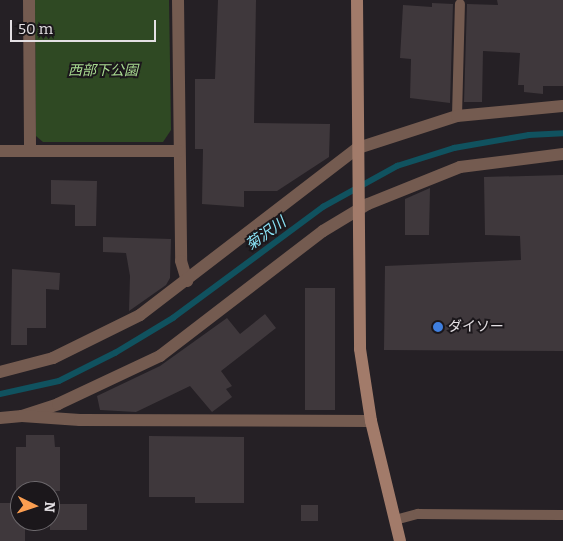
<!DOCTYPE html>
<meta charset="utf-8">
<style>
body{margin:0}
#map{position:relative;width:563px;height:541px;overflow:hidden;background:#252025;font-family:Bitter,"Noto Sans JP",serif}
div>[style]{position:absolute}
.green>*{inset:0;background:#2f4923}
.stream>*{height:5.5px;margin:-2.75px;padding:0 2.75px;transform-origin:2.75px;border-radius:2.75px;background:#10525f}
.building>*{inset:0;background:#3f383c;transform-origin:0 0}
.lane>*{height:10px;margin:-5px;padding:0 5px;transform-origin:5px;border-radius:5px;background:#745b50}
.street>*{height:12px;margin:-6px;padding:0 6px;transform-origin:6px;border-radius:6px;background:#745b50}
.secondary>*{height:12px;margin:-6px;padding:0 6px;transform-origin:6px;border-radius:6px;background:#a27b6a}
.dots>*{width:14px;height:14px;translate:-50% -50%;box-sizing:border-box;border:2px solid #1b171b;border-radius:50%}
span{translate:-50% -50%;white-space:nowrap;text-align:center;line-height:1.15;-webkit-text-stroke:4px #1b171b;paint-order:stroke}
.park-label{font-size:14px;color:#a8da91;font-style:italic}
.poi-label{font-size:14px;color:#e4e0e4}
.left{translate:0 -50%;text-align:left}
.water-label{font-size:15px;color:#8be4f7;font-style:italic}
.north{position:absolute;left:10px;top:481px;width:50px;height:50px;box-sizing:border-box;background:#1b171b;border:1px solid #6b676b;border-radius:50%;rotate:94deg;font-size:14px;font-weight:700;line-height:20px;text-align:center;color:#e4e0e4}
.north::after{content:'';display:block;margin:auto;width:18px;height:22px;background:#fb9e51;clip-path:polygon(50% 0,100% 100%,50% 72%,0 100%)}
.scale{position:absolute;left:10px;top:20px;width:146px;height:22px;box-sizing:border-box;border:2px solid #e4e0e4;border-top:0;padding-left:6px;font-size:15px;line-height:18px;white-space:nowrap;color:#e4e0e4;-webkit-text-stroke:4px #1b171b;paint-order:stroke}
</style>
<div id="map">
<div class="green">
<div style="clip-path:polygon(35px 0,169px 0,171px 130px,163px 142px,43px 142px,36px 136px)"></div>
</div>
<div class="stream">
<div style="left:0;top:394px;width:60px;rotate:-12.4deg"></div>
<div style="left:59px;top:381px;width:63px;rotate:-26.6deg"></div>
<div style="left:115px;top:353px;width:68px;rotate:-31.1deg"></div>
<div style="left:173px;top:318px;width:187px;rotate:-36.5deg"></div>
<div style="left:323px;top:207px;width:85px;rotate:-29deg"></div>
<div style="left:397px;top:166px;width:60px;rotate:-17.5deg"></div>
<div style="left:454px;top:148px;width:76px;rotate:-9.8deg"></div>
<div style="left:529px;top:135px;width:34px;rotate:-3deg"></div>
</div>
<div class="building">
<div style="clip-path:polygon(218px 0,256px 0,254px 123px,330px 124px,329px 157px,277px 191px,244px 191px,244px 207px,202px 204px,203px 149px,195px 149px,195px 79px,215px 79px)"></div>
<div style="clip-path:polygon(497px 0,563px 0,563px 86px,543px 86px,543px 94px,524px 92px,524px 85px,518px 85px,520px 53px,483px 51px,482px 102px,464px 102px,467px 4px,498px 5px)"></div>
<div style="clip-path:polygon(432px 3px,453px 4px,450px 103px,410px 98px,411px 59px,400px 58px,403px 5px,432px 7px)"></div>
<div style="clip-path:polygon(563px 175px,563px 351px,384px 350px,385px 266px,521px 260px,520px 236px,485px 235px,484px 177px)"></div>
<div style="clip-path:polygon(51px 180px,97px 181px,96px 226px,75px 226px,75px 205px,51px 204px)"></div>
<div style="clip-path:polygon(430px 188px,429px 235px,405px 235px,405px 199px)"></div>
<div style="clip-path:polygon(103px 237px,171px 239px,170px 278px,166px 285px,129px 311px,130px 276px,126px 253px,103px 252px)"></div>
<div style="clip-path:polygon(12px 269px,60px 273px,59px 290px,46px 289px,46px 328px,27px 328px,27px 345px,11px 345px)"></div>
<div style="left:305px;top:288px;width:30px;height:122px"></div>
<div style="clip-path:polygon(265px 314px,276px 328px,221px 371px,232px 386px,226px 389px,232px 397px,212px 412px,190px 386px,136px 412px,100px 410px,97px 396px,160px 366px,227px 318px,240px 334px)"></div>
<div style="clip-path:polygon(26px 435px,54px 435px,55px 447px,60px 447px,60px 491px,16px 491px,16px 447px,26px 447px)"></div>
<div style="clip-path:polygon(149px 436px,244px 437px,244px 503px,195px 503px,195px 497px,149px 497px)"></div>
<div style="clip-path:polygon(0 503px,20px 503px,20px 521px,25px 521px,25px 541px,0 541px)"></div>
<div style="left:50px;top:504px;width:37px;height:26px"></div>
<div style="left:301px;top:505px;width:17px;height:16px"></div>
</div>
<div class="lane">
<div style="left:457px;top:116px;width:112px;rotate:-88.5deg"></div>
<div style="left:395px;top:520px;width:24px;rotate:-15deg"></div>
<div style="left:418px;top:514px;width:145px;rotate:0.4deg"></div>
</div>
<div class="street">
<div style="left:29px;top:0;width:151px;rotate:89.6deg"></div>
<div style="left:178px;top:0;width:261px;rotate:89.3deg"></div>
<div style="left:181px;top:261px;width:21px;rotate:73deg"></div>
<div style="left:0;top:151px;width:179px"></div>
<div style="left:0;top:372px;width:55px;rotate:-14.8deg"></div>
<div style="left:53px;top:358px;width:97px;rotate:-26.3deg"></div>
<div style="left:140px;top:315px;width:275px;rotate:-37.5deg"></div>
<div style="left:358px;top:148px;width:104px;rotate:-17.9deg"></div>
<div style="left:457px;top:116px;width:106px;rotate:-5.4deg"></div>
<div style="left:22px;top:416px;width:38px;rotate:-18deg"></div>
<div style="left:58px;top:404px;width:113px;rotate:-25.2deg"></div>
<div style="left:160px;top:356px;width:205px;rotate:-37.5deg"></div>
<div style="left:323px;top:231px;width:52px;rotate:-31deg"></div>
<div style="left:368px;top:204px;width:99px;rotate:-21.9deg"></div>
<div style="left:460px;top:167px;width:104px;rotate:-7.2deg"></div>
<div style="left:0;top:418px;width:22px;rotate:-5deg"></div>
<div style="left:22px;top:416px;width:58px;rotate:3.9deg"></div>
<div style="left:80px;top:420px;width:291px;rotate:0.2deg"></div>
</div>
<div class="secondary">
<div style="left:357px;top:0;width:349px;rotate:89.5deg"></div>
<div style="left:360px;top:349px;width:73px;rotate:81.3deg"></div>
<div style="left:371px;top:421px;width:123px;rotate:76.4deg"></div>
</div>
<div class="dots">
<div style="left:438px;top:327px;background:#3f7fe0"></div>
</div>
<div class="park-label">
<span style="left:103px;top:71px">西部下公園</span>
</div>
<div class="poi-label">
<span class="left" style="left:448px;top:327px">ダイソー</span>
</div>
<div class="water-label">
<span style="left:266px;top:234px;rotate:-36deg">菊沢川</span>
</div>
<div class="north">N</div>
<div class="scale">50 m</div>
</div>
